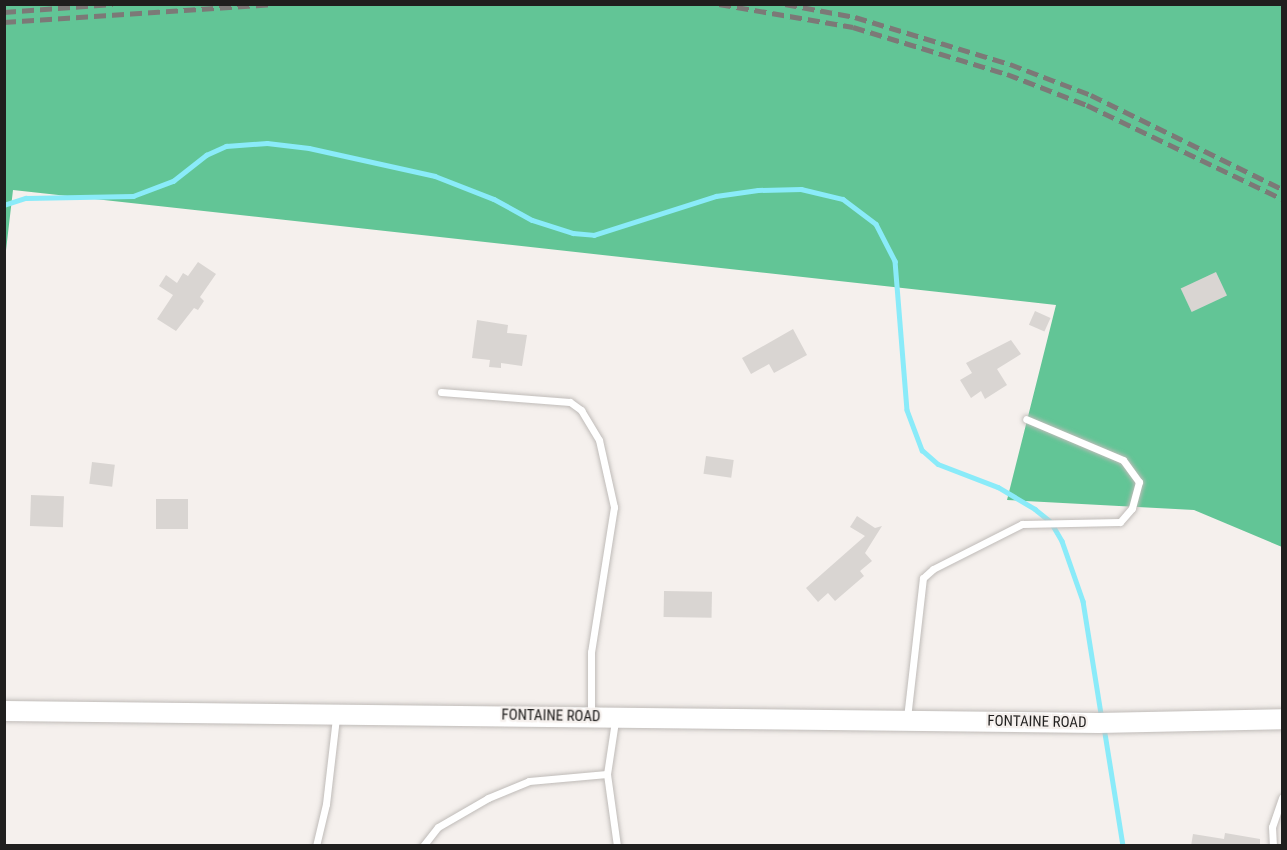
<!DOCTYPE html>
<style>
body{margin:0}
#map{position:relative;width:1287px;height:850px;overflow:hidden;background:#f5f0ed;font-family:"Roboto Condensed",sans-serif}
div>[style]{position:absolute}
.forest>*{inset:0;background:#62c596}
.stream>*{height:4.5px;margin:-2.25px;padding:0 2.25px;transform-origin:2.25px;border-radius:2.25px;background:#8aebf9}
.building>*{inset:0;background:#d9d5d2;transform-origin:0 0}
.roads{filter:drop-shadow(0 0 2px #bfbbb8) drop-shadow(0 0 2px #bfbbb8)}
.service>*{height:7px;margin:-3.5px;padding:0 3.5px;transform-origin:3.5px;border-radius:3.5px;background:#fff}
.secondary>*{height:20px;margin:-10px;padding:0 10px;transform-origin:10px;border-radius:10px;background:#fff}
.rail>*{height:4.5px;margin-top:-2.25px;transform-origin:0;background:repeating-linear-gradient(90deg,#7c7977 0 12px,transparent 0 18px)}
span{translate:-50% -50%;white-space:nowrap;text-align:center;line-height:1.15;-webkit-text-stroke:4.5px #f5f0ed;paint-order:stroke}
.street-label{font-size:15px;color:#201f1e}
.frame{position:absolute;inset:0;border:6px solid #201f1e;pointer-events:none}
</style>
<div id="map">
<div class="forest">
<div style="clip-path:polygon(5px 5px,1282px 5px,1282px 547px,1194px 510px,1007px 500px,1056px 305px,13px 190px,5px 259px)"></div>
</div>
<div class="stream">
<div style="left:4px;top:205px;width:23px;rotate:-18deg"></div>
<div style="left:26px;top:198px;width:107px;rotate:-1.1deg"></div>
<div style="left:133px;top:196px;width:43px;rotate:-20.6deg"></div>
<div style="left:173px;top:181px;width:42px;rotate:-38.2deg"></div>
<div style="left:206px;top:155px;width:22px;rotate:-24deg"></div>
<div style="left:226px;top:146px;width:41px;rotate:-4.2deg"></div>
<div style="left:267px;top:143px;width:42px;rotate:6.8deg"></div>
<div style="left:309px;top:148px;width:129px;rotate:12.5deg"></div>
<div style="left:435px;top:176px;width:63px;rotate:21.3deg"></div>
<div style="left:494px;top:199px;width:43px;rotate:28.9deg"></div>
<div style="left:532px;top:220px;width:43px;rotate:17.6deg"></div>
<div style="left:573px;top:233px;width:21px;rotate:5deg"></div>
<div style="left:594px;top:235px;width:128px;rotate:-17.7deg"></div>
<div style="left:716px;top:196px;width:42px;rotate:-8.1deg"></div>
<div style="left:758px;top:190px;width:43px;rotate:-1.3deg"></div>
<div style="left:801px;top:189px;width:43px;rotate:13.4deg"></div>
<div style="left:843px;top:199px;width:41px;rotate:37.1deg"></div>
<div style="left:876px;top:224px;width:42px;rotate:62.8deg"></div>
<div style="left:895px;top:261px;width:149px;rotate:85.4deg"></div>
<div style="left:907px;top:410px;width:43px;rotate:69.4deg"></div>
<div style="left:922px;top:450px;width:21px;rotate:41deg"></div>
<div style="left:938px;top:464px;width:64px;rotate:21deg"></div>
<div style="left:998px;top:487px;width:43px;rotate:30.7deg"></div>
<div style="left:1035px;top:509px;width:21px;rotate:39deg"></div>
<div style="left:1051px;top:522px;width:22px;rotate:60deg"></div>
<div style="left:1062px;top:541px;width:64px;rotate:70.7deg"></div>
<div style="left:1083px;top:601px;width:120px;rotate:80.9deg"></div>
<div style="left:1104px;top:727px;width:121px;rotate:80.9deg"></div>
</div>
<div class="building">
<div style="clip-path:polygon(198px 262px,216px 274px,200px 297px,204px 301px,198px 310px,194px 308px,176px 331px,157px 319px,173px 295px,159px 286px,166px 275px,177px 283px,183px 273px,188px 276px)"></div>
<div style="left:1216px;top:272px;width:26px;height:39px;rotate:65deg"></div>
<div style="left:1035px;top:311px;width:17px;height:15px;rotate:24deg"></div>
<div style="clip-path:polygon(477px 320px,508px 325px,507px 333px,527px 335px,522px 366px,501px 363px,501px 368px,489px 367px,490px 360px,472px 358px)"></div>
<div style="clip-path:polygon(793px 329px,807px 355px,774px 373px,769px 364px,751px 374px,742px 358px)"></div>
<div style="clip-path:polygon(1011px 340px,1021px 354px,997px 369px,1007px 385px,985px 399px,981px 391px,971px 398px,960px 380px,972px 373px,966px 363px)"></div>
<div style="left:706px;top:456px;width:28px;height:18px;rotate:8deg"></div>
<div style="left:92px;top:462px;width:23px;height:22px;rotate:7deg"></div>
<div style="left:31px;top:495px;width:33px;height:31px;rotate:2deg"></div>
<div style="left:156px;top:499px;width:32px;height:30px"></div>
<div style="clip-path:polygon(857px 516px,875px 528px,882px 526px,865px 553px,872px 561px,860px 571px,864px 576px,835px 601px,828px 593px,818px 602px,806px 588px,865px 536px,850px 527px)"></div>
<div style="left:664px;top:591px;width:48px;height:26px;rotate:1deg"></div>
<div style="clip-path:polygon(1225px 833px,1260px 839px,1260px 846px,1191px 846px,1193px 834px,1224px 839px)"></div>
</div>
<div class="roads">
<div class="service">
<div style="left:441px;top:392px;width:129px;rotate:4.4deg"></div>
<div style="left:570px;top:402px;width:14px;rotate:36deg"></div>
<div style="left:581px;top:410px;width:35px;rotate:59deg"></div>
<div style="left:599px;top:440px;width:69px;rotate:77.4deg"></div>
<div style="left:614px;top:507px;width:147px;rotate:99deg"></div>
<div style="left:591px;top:652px;width:64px;rotate:90deg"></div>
<div style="left:907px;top:718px;width:141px;rotate:-83.5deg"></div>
<div style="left:923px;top:578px;width:13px;rotate:-42deg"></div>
<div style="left:933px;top:569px;width:100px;rotate:-26.8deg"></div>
<div style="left:1022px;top:524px;width:98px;rotate:-1.2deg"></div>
<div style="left:1120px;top:522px;width:18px;rotate:-49deg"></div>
<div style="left:1132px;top:508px;width:27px;rotate:-75deg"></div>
<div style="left:1139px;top:482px;width:27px;rotate:-126deg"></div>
<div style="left:1123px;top:460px;width:105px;rotate:-157.1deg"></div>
<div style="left:607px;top:774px;width:73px;rotate:82.1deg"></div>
<div style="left:316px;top:846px;width:43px;rotate:-76.6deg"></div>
<div style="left:326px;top:804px;width:88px;rotate:-83.4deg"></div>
<div style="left:423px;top:846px;width:24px;rotate:-52deg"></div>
<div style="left:438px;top:827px;width:58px;rotate:-30.1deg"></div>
<div style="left:488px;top:798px;width:44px;rotate:-22.5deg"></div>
<div style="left:529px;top:781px;width:78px;rotate:-5.1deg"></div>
<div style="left:607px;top:774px;width:54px;rotate:-81.4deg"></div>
<div style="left:1273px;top:846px;width:19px;rotate:-93deg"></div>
<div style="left:1272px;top:827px;width:31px;rotate:-71deg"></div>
</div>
<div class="secondary">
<div style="left:4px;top:711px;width:1094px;rotate:0.63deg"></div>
<div style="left:1098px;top:723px;width:184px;rotate:-1.2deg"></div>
</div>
</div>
<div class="rail">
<div style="left:719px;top:4px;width:136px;rotate:9.7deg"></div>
<div style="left:853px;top:27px;width:161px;rotate:17deg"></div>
<div style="left:1007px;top:74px;width:86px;rotate:21.2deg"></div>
<div style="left:1087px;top:105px;width:216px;rotate:25.7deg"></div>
<div style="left:785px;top:4px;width:71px;rotate:10.5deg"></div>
<div style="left:855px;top:17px;width:162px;rotate:16.9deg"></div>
<div style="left:1010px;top:64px;width:87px;rotate:20.9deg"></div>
<div style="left:1091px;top:95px;width:213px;rotate:26.2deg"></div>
<div style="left:4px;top:12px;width:109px;rotate:-4.2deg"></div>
<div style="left:4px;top:22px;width:270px;rotate:-3.8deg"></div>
</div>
<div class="street-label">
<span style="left:551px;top:716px;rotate:1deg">FONTAINE ROAD</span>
<span style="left:1037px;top:722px;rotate:1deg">FONTAINE ROAD</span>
</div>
<div class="frame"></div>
</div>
